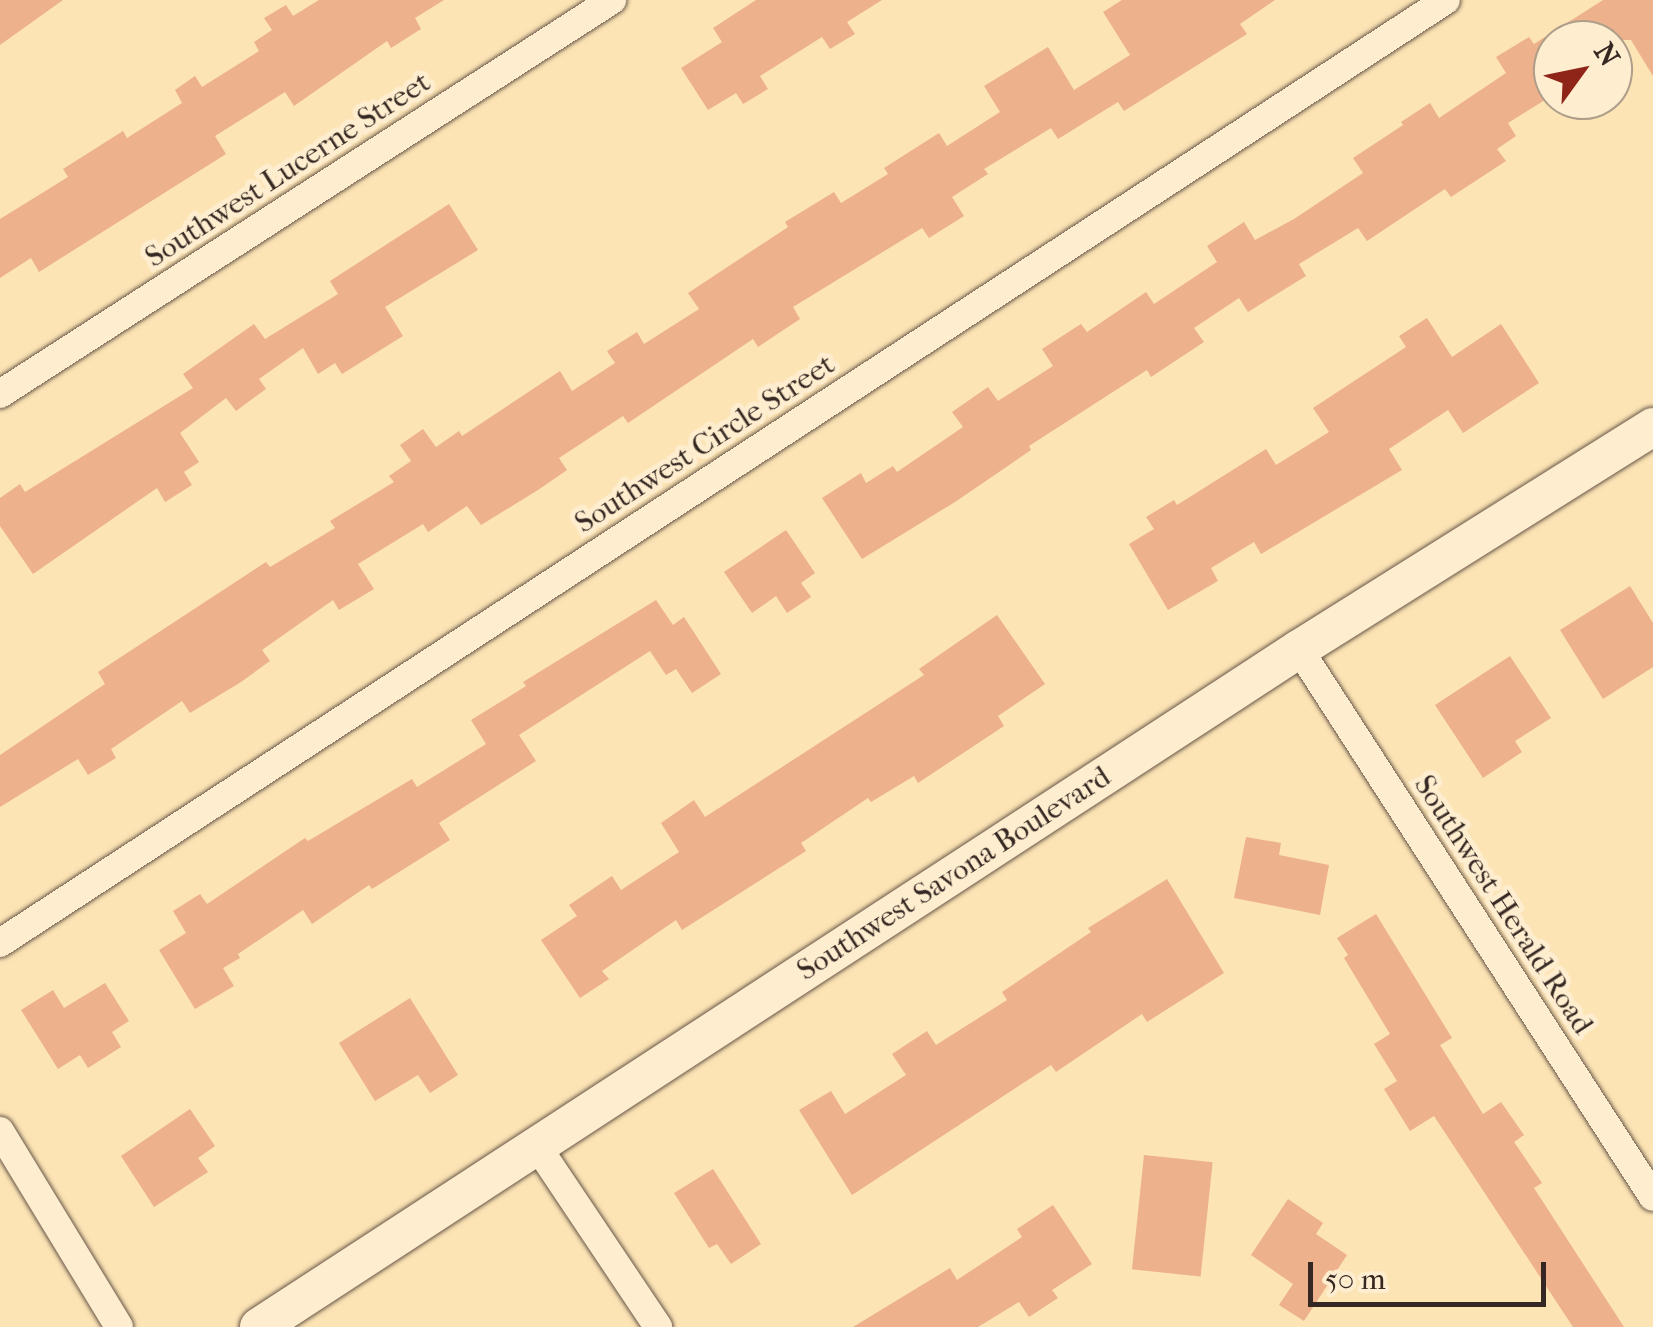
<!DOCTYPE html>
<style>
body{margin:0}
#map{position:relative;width:1653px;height:1327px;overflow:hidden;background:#fde4b5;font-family:"IM FELL French Canon",serif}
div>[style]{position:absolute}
.building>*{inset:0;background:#edb18c;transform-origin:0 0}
.roads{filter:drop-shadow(0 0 2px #675748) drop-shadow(0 0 2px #675748)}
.street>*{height:28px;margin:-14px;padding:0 14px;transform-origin:14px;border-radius:14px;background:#feedcf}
.secondary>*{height:38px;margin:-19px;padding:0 19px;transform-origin:19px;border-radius:19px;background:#feedcf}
span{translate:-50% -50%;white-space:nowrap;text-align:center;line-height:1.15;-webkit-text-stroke:10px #feedcf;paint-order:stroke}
.street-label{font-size:30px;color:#352823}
.north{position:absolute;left:1533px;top:20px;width:100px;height:100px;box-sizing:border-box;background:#feedcf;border:2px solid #ae9e8a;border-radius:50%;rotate:57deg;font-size:28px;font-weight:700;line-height:40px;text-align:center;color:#352823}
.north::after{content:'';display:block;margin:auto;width:35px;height:45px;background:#8f2418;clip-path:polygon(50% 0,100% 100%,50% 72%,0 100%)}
.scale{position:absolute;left:1308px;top:1262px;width:238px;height:45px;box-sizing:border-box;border:5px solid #352823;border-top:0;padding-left:12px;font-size:30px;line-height:35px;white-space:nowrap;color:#352823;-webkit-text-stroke:8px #feedcf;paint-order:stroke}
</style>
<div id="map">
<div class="building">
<div style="clip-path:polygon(0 0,63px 0,0 45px)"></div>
<div style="clip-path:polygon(319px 0,444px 0,415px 18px,421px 29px,391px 48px,387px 41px,294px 106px,285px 92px,215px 136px,226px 154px,39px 272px,31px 258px,0 278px,0 219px,68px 177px,63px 169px,123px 131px,127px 138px,182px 103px,175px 90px,195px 76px,202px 87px,259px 51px,254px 42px,272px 30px,264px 18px,286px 5px,293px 16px)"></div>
<div style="clip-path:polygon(756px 0,882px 0,847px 22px,855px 34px,830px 49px,822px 37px,760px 76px,768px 89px,743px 104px,736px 93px,708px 110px,681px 68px,722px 42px,713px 28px)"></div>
<div style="clip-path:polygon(1122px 0,1275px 0,1240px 24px,1247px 34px,1124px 111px,1118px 102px,1058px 139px,1051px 128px,984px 169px,988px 174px,952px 197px,964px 216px,929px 238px,922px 228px,793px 307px,800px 319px,758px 347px,753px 339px,628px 423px,623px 416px,559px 458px,567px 470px,538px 490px,481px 525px,467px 506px,428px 532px,423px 524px,358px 564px,374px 589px,339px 610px,333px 600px,262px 650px,270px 661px,241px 682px,190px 713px,182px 701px,111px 749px,116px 758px,88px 775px,78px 759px,0 807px,0 755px,105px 684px,98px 672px,266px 562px,270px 567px,335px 528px,330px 521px,394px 482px,389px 476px,411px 461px,400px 445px,423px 429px,436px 447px,459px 431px,462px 436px,560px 371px,572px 391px,615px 363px,607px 351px,637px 332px,644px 344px,699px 309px,688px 293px,788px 227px,785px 222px,834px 192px,841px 203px,888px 174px,884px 168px,939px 133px,947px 146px,1000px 112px,984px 86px,1048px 47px,1074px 90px,1130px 55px,1103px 12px)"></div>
<div style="clip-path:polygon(1603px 0,1653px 0,1653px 76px,1631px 40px,1553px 40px,1553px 95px,1508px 123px,1516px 136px,1497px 149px,1506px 161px,1451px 197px,1445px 189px,1367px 241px,1358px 228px,1299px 264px,1306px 276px,1248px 312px,1239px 298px,1194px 328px,1204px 342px,1151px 377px,1147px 370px,1029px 446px,1031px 450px,955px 502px,862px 559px,822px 498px,861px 473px,866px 483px,893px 466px,897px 472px,963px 427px,952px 412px,988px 387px,998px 401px,1053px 366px,1042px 349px,1081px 324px,1087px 332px,1146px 292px,1154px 304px,1217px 262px,1207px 246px,1244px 222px,1255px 240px,1294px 219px,1363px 173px,1353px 158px,1403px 125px,1401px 122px,1430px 103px,1439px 118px,1506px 73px,1496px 57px,1529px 37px,1534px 44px)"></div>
<div style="clip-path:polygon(449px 204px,478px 250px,385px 307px,403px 336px,342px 374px,335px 363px,318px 374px,303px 348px,259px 379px,266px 389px,236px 411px,226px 398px,180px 433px,199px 462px,184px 472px,192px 485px,165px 502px,157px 488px,33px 574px,0 526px,0 498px,20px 484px,25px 492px,193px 388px,183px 374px,254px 324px,265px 339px,338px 294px,330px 281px)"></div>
<div style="clip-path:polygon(1427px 318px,1452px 357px,1501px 324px,1539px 383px,1463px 433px,1448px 410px,1389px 449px,1402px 470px,1261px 554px,1254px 542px,1211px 568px,1218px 581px,1168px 610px,1129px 544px,1154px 529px,1146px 517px,1174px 500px,1177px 505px,1266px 449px,1276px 465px,1329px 432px,1313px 408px,1406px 347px,1399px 336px)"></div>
<div style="clip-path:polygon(786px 530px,815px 573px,801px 583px,811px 597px,787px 613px,776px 596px,752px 613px,724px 572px)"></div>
<div style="clip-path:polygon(1630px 586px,1653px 623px,1653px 667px,1603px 699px,1560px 630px)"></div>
<div style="clip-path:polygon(656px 600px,673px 625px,684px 617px,721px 674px,692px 693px,676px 669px,666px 675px,650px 651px,519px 735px,536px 761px,439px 823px,450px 840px,372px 889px,369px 885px,312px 924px,303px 910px,238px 954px,240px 958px,223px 968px,234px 986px,195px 1009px,159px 950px,186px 933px,173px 911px,200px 894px,207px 904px,305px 838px,308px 841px,412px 779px,417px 787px,486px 744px,471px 720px,526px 686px,523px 682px)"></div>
<div style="clip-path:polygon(997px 615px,1045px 684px,998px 716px,1004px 726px,918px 783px,914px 776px,871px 802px,868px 798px,801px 843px,806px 851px,682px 930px,676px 920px,602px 971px,609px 979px,580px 998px,541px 940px,577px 916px,569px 905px,612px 876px,621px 890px,679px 852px,661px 823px,694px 800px,705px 817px,924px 675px,919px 669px)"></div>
<div style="clip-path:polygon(1510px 656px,1551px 718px,1515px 741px,1522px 752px,1483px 778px,1435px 705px)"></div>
<div style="clip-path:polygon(1246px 837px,1281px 843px,1279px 855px,1329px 865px,1320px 915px,1234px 898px)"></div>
<div style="clip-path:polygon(1167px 879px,1224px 973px,1147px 1022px,1142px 1014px,1056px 1072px,1051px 1065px,852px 1195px,799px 1110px,831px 1091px,845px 1114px,906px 1075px,892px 1054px,927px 1031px,936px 1045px,1007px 1000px,1002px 992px,1091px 932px,1088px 928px)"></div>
<div style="clip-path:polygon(1376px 914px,1452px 1038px,1440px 1045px,1483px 1114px,1501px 1102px,1524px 1135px,1514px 1142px,1542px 1183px,1534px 1188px,1624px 1327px,1573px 1327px,1434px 1116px,1410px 1131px,1384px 1089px,1397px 1081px,1374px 1044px,1390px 1034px,1344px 958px,1348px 955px,1337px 938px)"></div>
<div style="clip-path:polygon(105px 983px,129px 1021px,112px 1032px,121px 1047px,88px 1068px,80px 1055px,58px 1069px,21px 1010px,53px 990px,64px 1008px)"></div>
<div style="clip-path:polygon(410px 998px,458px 1075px,430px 1093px,418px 1075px,375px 1101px,339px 1043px)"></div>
<div style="clip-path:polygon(190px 1109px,215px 1146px,198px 1158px,208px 1172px,154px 1207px,121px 1156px)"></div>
<div style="left:1144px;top:1155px;width:69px;height:115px;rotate:6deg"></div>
<div style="clip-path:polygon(713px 1169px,761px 1244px,731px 1264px,717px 1244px,709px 1248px,674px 1193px)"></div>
<div style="clip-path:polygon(1288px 1199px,1323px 1223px,1316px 1234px,1347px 1255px,1304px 1321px,1279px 1305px,1293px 1284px,1251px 1255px)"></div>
<div style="clip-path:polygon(1053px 1205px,1092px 1264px,1052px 1290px,1058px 1298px,1029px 1317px,1019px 1302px,978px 1327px,853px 1327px,950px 1268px,957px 1280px,1022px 1237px,1017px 1229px)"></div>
</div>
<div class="roads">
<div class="street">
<div style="left:0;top:394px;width:728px;rotate:-32.77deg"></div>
<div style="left:1299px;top:649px;width:652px;rotate:57.14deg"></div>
<div style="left:0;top:943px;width:1726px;rotate:-33.11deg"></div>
<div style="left:0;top:1131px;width:229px;rotate:58.7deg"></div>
<div style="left:537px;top:1146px;width:218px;rotate:56.2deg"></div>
</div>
<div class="secondary">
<div style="left:259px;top:1327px;width:1241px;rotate:-33.1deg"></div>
<div style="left:1299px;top:649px;width:418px;rotate:-32.1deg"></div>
</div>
</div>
<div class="street-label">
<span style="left:288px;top:170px;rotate:-33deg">Southwest Lucerne Street</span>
<span style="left:705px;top:444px;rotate:-33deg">Southwest Circle Street</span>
<span style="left:954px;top:874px;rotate:-33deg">Southwest Savona Boulevard</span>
<span style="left:1503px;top:905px;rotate:57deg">Southwest Herald Road</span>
</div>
<div class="north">N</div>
<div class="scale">50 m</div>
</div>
